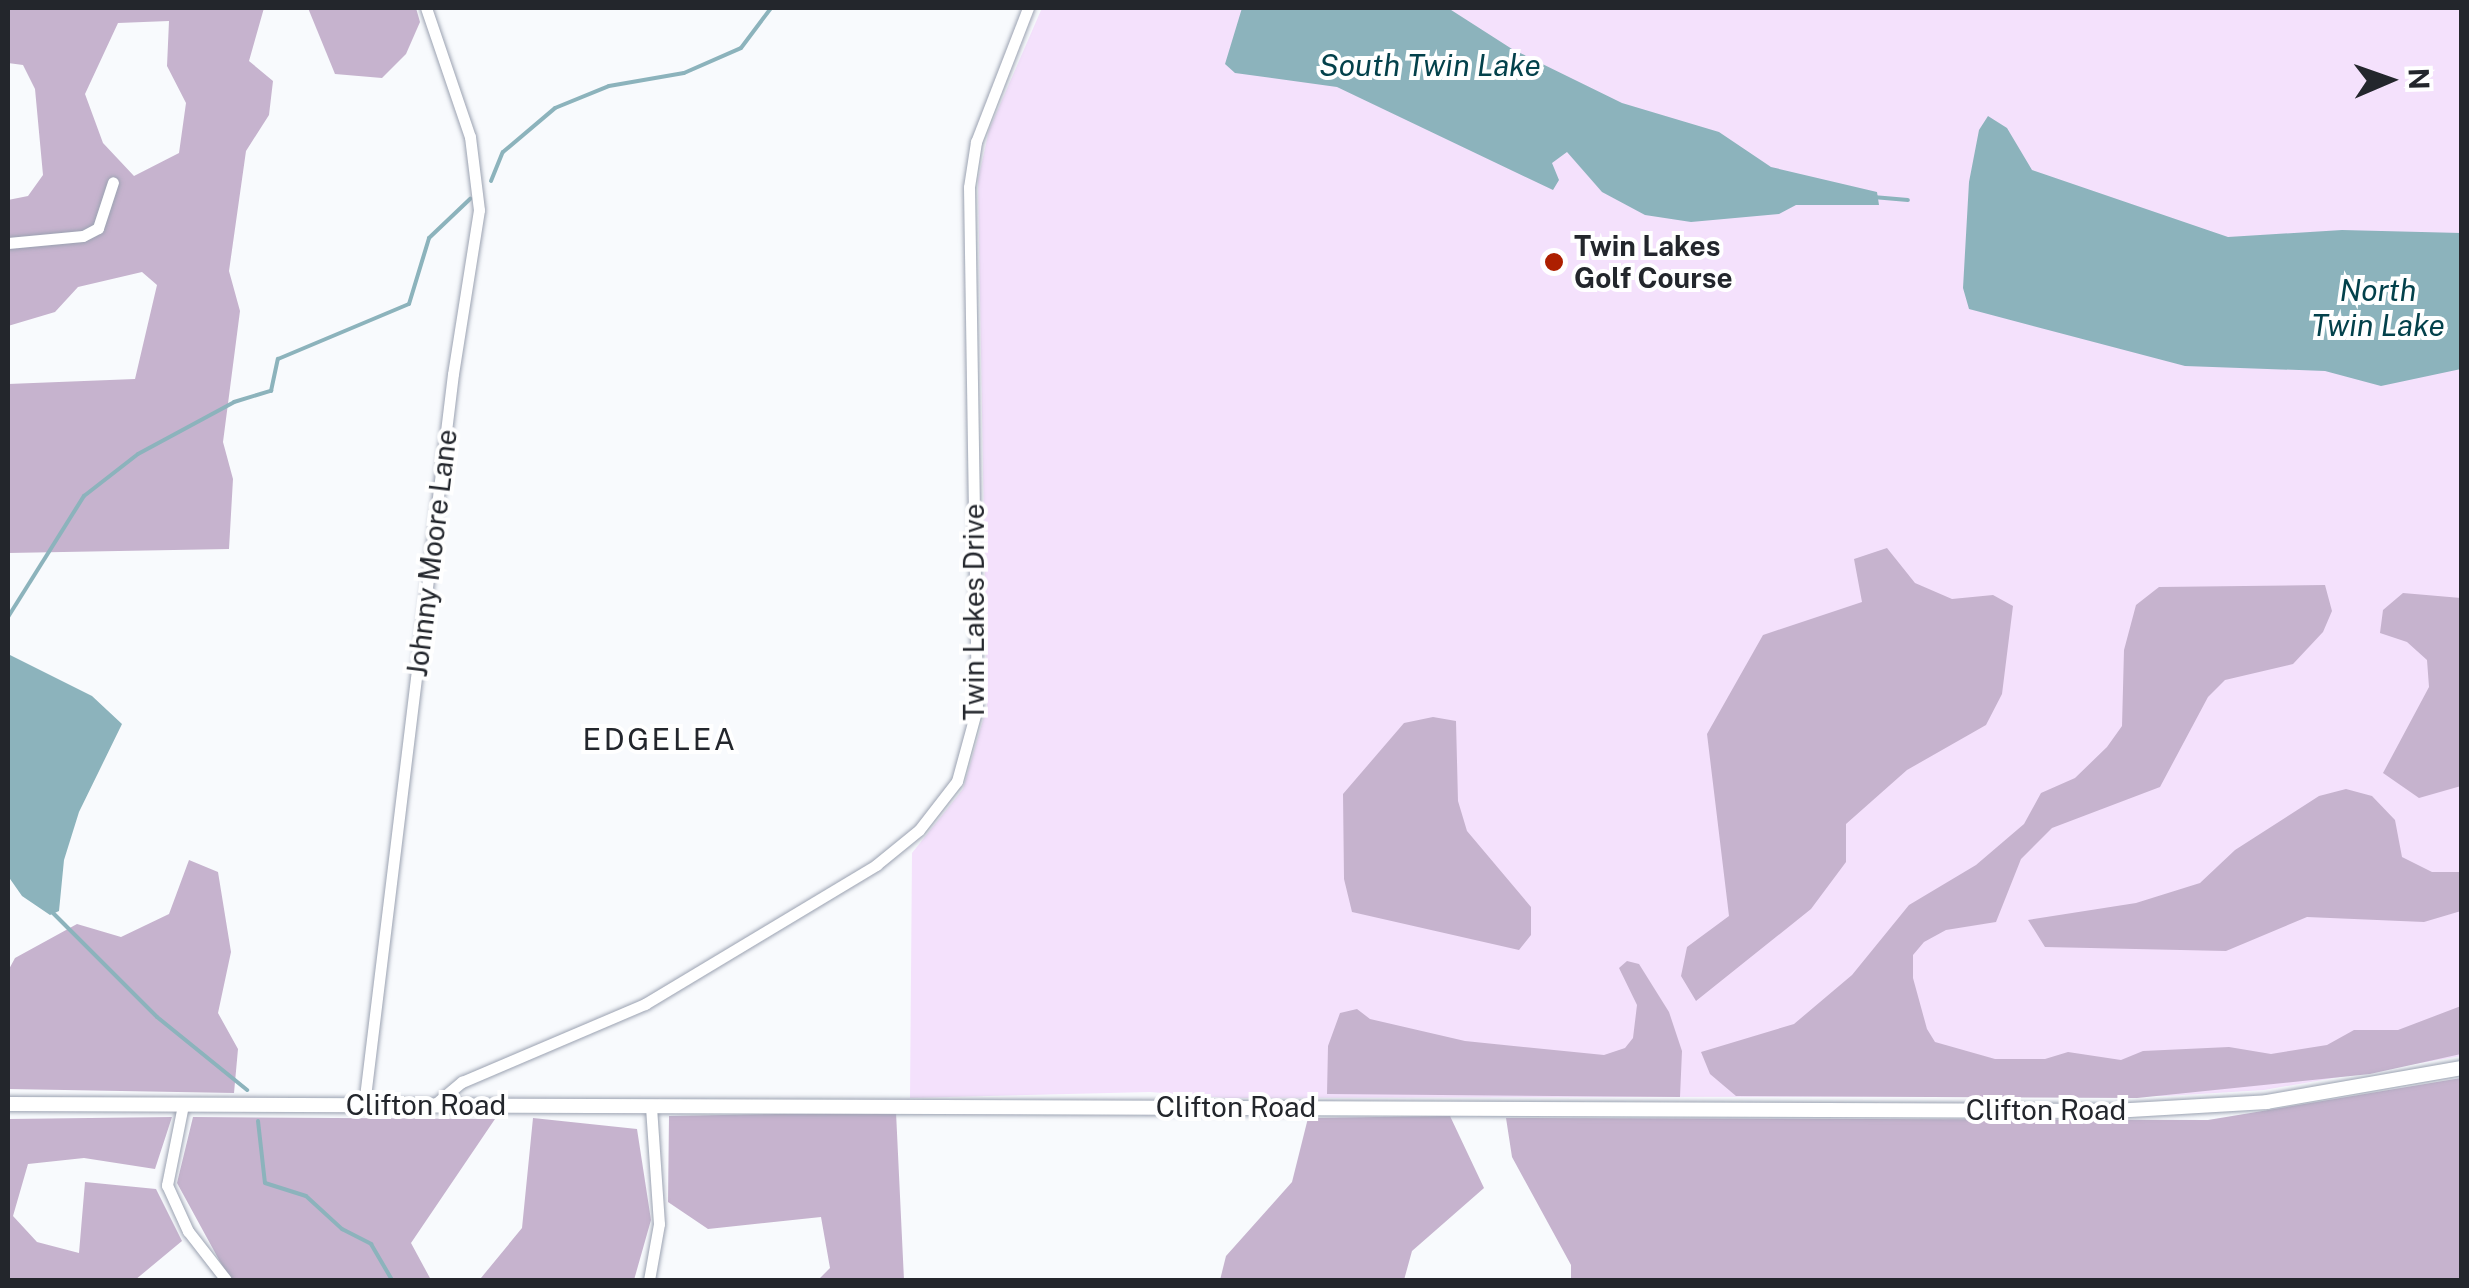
<!DOCTYPE html>
<style>
body{margin:0}
#map{position:relative;width:2469px;height:1288px;overflow:hidden;background:#f8fafd;font-family:"Public Sans",sans-serif}
div>[style]{position:absolute}
.green>*{inset:0;background:#f4e1fc}
.forest>*{inset:0;background:#c6b3ce}
.water>*{inset:0;background:#8cb3bc}
.stream>*{height:4px;margin:-2px;padding:0 2px;transform-origin:2px;border-radius:2px;background:#8cb3bc}
.roads{filter:drop-shadow(0 0 2px #9ba2b1) drop-shadow(0 0 2px #9ba2b1)}
.minor>*{height:11px;margin:-5.5px;padding:0 5.5px;transform-origin:5.5px;border-radius:5.5px;background:#fff}
.major>*{height:14px;margin:-7px;padding:0 7px;transform-origin:7px;border-radius:7px;background:#fff}
.dots>*{width:28px;height:28px;translate:-50% -50%;box-sizing:border-box;border:5px solid #fff;border-radius:50%}
span{translate:-50% -50%;white-space:nowrap;text-align:center;line-height:1.15;-webkit-text-stroke:8px #fff;paint-order:stroke}
.poi-label{font-size:28px;color:#23262c;font-weight:700}
.left{translate:0 -50%;text-align:left}
.street-label{font-size:28px;color:#23262c}
.water-label{font-size:30px;color:#03414b;font-style:italic}
.neighbourhood-label{font-size:30px;color:#23262c;letter-spacing:2.5px}
.frame{position:absolute;inset:0;border:10px solid #23262c;pointer-events:none}
.north{position:absolute;left:2339px;top:30px;width:100px;height:100px;-webkit-text-stroke:8px #fff;paint-order:stroke;rotate:88deg;font-size:28px;font-weight:700;line-height:40px;text-align:center;color:#23262c}
.north::after{content:'';display:block;margin:auto;width:35px;height:45px;background:#23262c;clip-path:polygon(50% 0,100% 100%,50% 72%,0 100%)}
</style>
<div id="map">
<div class="green">
<div style="clip-path:polygon(1042px 8px,2461px 8px,2461px 1056px,2264px 1090px,2166px 1096px,1226px 1098px,1150px 1092px,910px 1098px,912px 853px,963px 789px,987px 706px,978px 180px,989px 130px)"></div>
</div>
<div class="forest">
<div style="clip-path:polygon(evenodd,8px 8px,264px 8px,249px 61px,273px 81px,269px 115px,246px 151px,229px 271px,240px 311px,223px 442px,233px 479px,229px 549px,8px 553px,8px 384px,135px 379px,157px 285px,142px 272px,78px 287px,55px 312px,8px 326px,8px 200px,28px 196px,43px 175px,35px 89px,23px 65px,8px 63px,8px 8px,169px 21px,167px 66px,186px 103px,179px 153px,134px 176px,103px 143px,85px 94px,118px 23px,169px 21px)"></div>
<div style="clip-path:polygon(308px 8px,416px 8px,420px 22px,406px 54px,382px 78px,335px 74px)"></div>
<div style="clip-path:polygon(1887px 548px,1915px 583px,1952px 599px,1993px 595px,2013px 606px,2002px 694px,1986px 725px,1907px 770px,1846px 824px,1846px 862px,1811px 909px,1696px 1001px,1681px 976px,1687px 947px,1729px 916px,1707px 734px,1763px 635px,1862px 602px,1854px 559px)"></div>
<div style="clip-path:polygon(2325px 585px,2332px 611px,2323px 632px,2293px 664px,2225px 680px,2208px 697px,2160px 787px,2052px 828px,2021px 859px,1996px 922px,1946px 930px,1924px 942px,1913px 955px,1913px 978px,1927px 1029px,1935px 1042px,1995px 1059px,2045px 1059px,2068px 1052px,2121px 1060px,2143px 1051px,2229px 1047px,2271px 1054px,2327px 1045px,2354px 1030px,2398px 1030px,2461px 1006px,2461px 1054px,2370px 1074px,2137px 1098px,1736px 1096px,1710px 1074px,1701px 1052px,1794px 1024px,1852px 975px,1909px 905px,1976px 865px,2024px 824px,2041px 793px,2075px 778px,2107px 747px,2122px 726px,2124px 650px,2136px 605px,2159px 587px)"></div>
<div style="clip-path:polygon(2403px 593px,2461px 598px,2461px 786px,2419px 798px,2383px 773px,2429px 687px,2427px 660px,2407px 642px,2380px 633px,2383px 610px)"></div>
<div style="clip-path:polygon(1433px 717px,1456px 721px,1458px 801px,1467px 831px,1531px 907px,1531px 935px,1519px 950px,1352px 912px,1344px 879px,1343px 794px,1404px 723px)"></div>
<div style="clip-path:polygon(2346px 789px,2372px 796px,2395px 820px,2402px 857px,2432px 872px,2461px 872px,2461px 911px,2424px 922px,2307px 917px,2226px 951px,2045px 947px,2028px 920px,2136px 903px,2200px 883px,2235px 850px,2319px 796px)"></div>
<div style="clip-path:polygon(189px 860px,218px 872px,231px 952px,218px 1013px,238px 1049px,234px 1093px,8px 1089px,8px 971px,15px 958px,77px 924px,121px 937px,169px 914px)"></div>
<div style="clip-path:polygon(1627px 961px,1639px 964px,1669px 1012px,1682px 1051px,1680px 1097px,1327px 1094px,1328px 1046px,1340px 1013px,1357px 1009px,1370px 1019px,1465px 1041px,1604px 1055px,1625px 1048px,1633px 1038px,1637px 1005px,1619px 968px)"></div>
<div style="clip-path:polygon(2461px 1078px,2461px 1280px,1571px 1280px,1571px 1265px,1512px 1157px,1506px 1118px,2208px 1120px)"></div>
<div style="clip-path:polygon(896px 1112px,904px 1280px,818px 1280px,830px 1268px,821px 1217px,708px 1229px,668px 1202px,669px 1116px)"></div>
<div style="clip-path:polygon(1450px 1116px,1484px 1188px,1412px 1251px,1404px 1280px,1220px 1280px,1226px 1256px,1292px 1182px,1308px 1118px)"></div>
<div style="clip-path:polygon(172px 1117px,155px 1169px,84px 1158px,28px 1164px,13px 1216px,37px 1242px,79px 1253px,85px 1182px,156px 1189px,182px 1241px,135px 1280px,8px 1280px,8px 1119px)"></div>
<div style="clip-path:polygon(193px 1117px,495px 1119px,411px 1243px,431px 1280px,230px 1280px,177px 1183px)"></div>
<div style="clip-path:polygon(533px 1118px,637px 1129px,651px 1220px,634px 1280px,467px 1280px,481px 1278px,522px 1228px)"></div>
</div>
<div class="water">
<div style="clip-path:polygon(1242px 8px,1448px 8px,1512px 49px,1622px 103px,1719px 132px,1771px 167px,1877px 192px,1879px 205px,1796px 205px,1779px 214px,1691px 222px,1645px 215px,1602px 192px,1567px 152px,1552px 163px,1559px 180px,1553px 190px,1337px 87px,1235px 73px,1225px 64px)"></div>
<div style="clip-path:polygon(1988px 116px,2007px 128px,2032px 170px,2228px 237px,2342px 230px,2461px 233px,2461px 369px,2381px 386px,2325px 371px,2185px 366px,1969px 309px,1963px 288px,1969px 182px,1979px 130px)"></div>
<div style="clip-path:polygon(8px 654px,92px 696px,122px 724px,79px 812px,64px 860px,59px 911px,50px 915px,22px 896px,8px 876px)"></div>
</div>
<div class="stream">
<div style="left:491px;top:181px;width:31px;rotate:-68deg"></div>
<div style="left:503px;top:152px;width:68px;rotate:-40.2deg"></div>
<div style="left:555px;top:108px;width:58px;rotate:-22.2deg"></div>
<div style="left:609px;top:86px;width:76px;rotate:-9.8deg"></div>
<div style="left:684px;top:73px;width:62px;rotate:-23.7deg"></div>
<div style="left:741px;top:48px;width:50px;rotate:-53.1deg"></div>
<div style="left:1873px;top:197px;width:35px;rotate:5deg"></div>
<div style="left:8px;top:617px;width:143px;rotate:-57.9deg"></div>
<div style="left:84px;top:496px;width:68px;rotate:-37.9deg"></div>
<div style="left:138px;top:454px;width:109px;rotate:-28.4deg"></div>
<div style="left:234px;top:402px;width:39px;rotate:-17deg"></div>
<div style="left:271px;top:391px;width:33px;rotate:-78deg"></div>
<div style="left:278px;top:359px;width:142px;rotate:-22.8deg"></div>
<div style="left:409px;top:304px;width:69px;rotate:-73.1deg"></div>
<div style="left:429px;top:238px;width:57px;rotate:-43.6deg"></div>
<div style="left:53px;top:913px;width:147px;rotate:45deg"></div>
<div style="left:157px;top:1017px;width:116px;rotate:39deg"></div>
<div style="left:258px;top:1121px;width:62px;rotate:83.6deg"></div>
<div style="left:265px;top:1183px;width:43px;rotate:17.6deg"></div>
<div style="left:306px;top:1196px;width:49px;rotate:42.5deg"></div>
<div style="left:342px;top:1229px;width:33px;rotate:27deg"></div>
<div style="left:371px;top:1244px;width:42px;rotate:59.7deg"></div>
</div>
<div class="roads">
<div class="minor">
<div style="left:8px;top:243px;width:75px;rotate:-5.3deg"></div>
<div style="left:83px;top:236px;width:17px;rotate:-28deg"></div>
<div style="left:98px;top:228px;width:48px;rotate:-71.9deg"></div>
<div style="left:183px;top:1105px;width:82px;rotate:101.3deg"></div>
<div style="left:167px;top:1185px;width:51px;rotate:65.5deg"></div>
<div style="left:188px;top:1231px;width:62px;rotate:52.2deg"></div>
<div style="left:364px;top:1105px;width:736px;rotate:-83.06deg"></div>
<div style="left:453px;top:374px;width:166px;rotate:-81deg"></div>
<div style="left:479px;top:210px;width:74px;rotate:-97deg"></div>
<div style="left:470px;top:137px;width:136px;rotate:-108.8deg"></div>
<div style="left:433px;top:1106px;width:38px;rotate:-40deg"></div>
<div style="left:462px;top:1082px;width:199px;rotate:-23.1deg"></div>
<div style="left:645px;top:1004px;width:270px;rotate:-31deg"></div>
<div style="left:876px;top:865px;width:55px;rotate:-39.1deg"></div>
<div style="left:919px;top:830px;width:62px;rotate:-52.2deg"></div>
<div style="left:957px;top:781px;width:76px;rotate:-74.7deg"></div>
<div style="left:977px;top:708px;width:521px;rotate:-90.88deg"></div>
<div style="left:969px;top:187px;width:46px;rotate:-81.2deg"></div>
<div style="left:976px;top:142px;width:144px;rotate:-68.8deg"></div>
<div style="left:649px;top:1280px;width:57px;rotate:-79.9deg"></div>
<div style="left:659px;top:1224px;width:118px;rotate:-93.9deg"></div>
</div>
<div class="major">
<div style="left:8px;top:1104px;width:2105px;rotate:0.19deg"></div>
<div style="left:2113px;top:1111px;width:154px;rotate:-3.3deg"></div>
<div style="left:2267px;top:1102px;width:198px;rotate:-9.9deg"></div>
</div>
</div>
<div class="dots">
<div style="left:1554px;top:262px;background:#ad1f00"></div>
</div>
<div class="poi-label">
<span class="left" style="left:1574px;top:262px">Twin Lakes<br>Golf Course</span>
</div>
<div class="street-label">
<span style="left:432px;top:553px;rotate:-83deg">Johnny Moore Lane</span>
<span style="left:974px;top:612px;rotate:-90deg">Twin Lakes Drive</span>
<span style="left:426px;top:1105px">Clifton Road</span>
<span style="left:1236px;top:1107px">Clifton Road</span>
<span style="left:2046px;top:1110px">Clifton Road</span>
</div>
<div class="water-label">
<span style="left:1430px;top:65px">South Twin Lake</span>
<span style="left:2378px;top:307px">North<br>Twin Lake</span>
</div>
<div class="neighbourhood-label">
<span style="left:660px;top:739px">EDGELEA</span>
</div>
<div class="frame"></div>
<div class="north">N</div>
</div>
